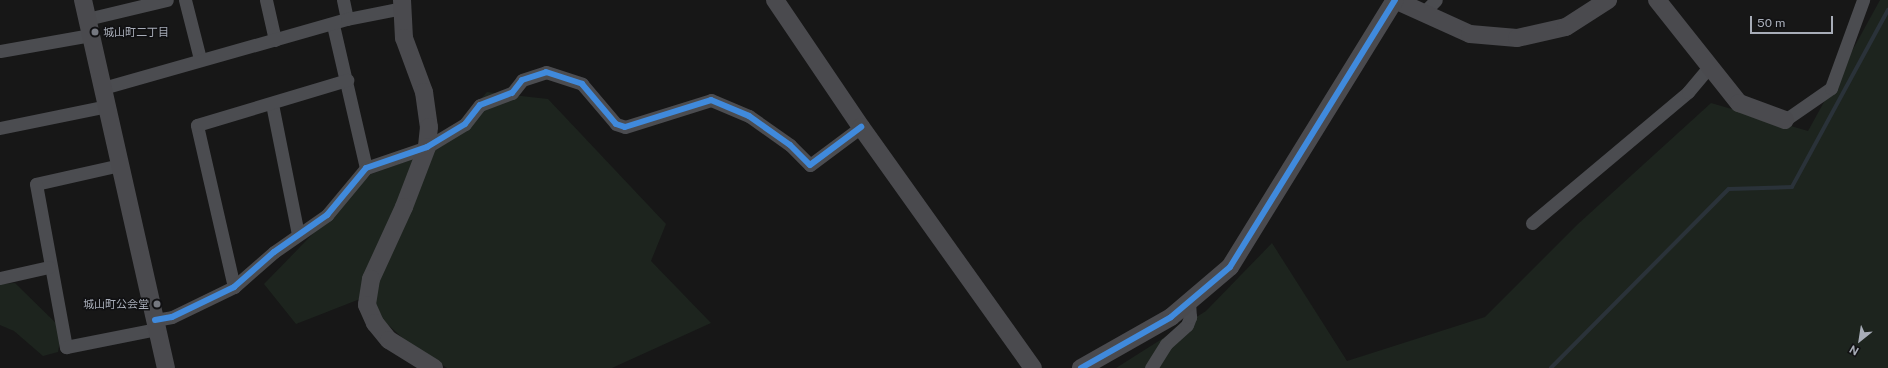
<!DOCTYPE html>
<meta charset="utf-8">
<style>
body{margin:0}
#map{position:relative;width:1888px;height:368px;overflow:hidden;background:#171717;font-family:"Public Sans","Noto Sans JP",sans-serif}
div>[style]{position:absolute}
.green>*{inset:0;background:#1d241e}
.stream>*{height:3.5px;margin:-1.75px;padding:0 1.75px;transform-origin:1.75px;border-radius:1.75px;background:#2a3239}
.street>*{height:13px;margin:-6.5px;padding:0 6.5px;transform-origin:6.5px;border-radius:6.5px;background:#4b4c50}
.secondary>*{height:18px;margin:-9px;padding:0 9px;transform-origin:9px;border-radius:9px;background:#4a4a4e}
.cycleway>*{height:6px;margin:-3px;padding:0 3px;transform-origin:3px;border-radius:3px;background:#408adc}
.dots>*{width:11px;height:11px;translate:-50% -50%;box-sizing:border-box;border:2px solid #111113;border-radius:50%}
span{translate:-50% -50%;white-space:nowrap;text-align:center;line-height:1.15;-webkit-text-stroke:3px #111113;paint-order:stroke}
.poi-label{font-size:11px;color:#a8adb8}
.left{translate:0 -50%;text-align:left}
.right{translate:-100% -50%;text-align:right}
.north{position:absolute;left:1840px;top:320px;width:40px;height:40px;-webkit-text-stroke:3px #111113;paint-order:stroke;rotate:210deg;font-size:11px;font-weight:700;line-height:16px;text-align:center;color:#a8adb8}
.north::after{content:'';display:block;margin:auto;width:14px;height:18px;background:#a8adb8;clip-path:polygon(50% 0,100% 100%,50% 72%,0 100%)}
.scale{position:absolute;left:1750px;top:16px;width:83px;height:18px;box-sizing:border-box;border:2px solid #a8adb8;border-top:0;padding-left:5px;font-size:12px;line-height:14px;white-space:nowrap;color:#a8adb8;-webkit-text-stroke:3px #111113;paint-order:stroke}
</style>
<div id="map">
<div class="green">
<div style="clip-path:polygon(1880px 0,1888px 0,1888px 368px,1116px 368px,1206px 311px,1272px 243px,1347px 361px,1485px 317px,1578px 224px,1711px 103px,1808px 131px)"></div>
<div style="clip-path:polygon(487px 92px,548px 99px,666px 224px,651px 261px,711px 323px,612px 368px,447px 368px,408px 343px,360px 299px,296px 324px,264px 284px,371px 174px,433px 152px)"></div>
<div style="clip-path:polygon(15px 283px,62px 329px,58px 352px,43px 356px,14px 331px,0 325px,0 284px)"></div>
</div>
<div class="stream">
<div style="left:1551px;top:368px;width:252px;rotate:-45.2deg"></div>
<div style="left:1729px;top:189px;width:63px;rotate:-1.8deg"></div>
<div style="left:1792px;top:187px;width:201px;rotate:-61.5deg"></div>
</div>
<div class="street">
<div style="left:185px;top:0;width:61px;rotate:75.7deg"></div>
<div style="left:266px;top:0;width:41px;rotate:77.3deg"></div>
<div style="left:343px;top:0;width:19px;rotate:78deg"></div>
<div style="left:1423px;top:13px;width:18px;rotate:-45deg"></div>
<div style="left:87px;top:19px;width:82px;rotate:-13.4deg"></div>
<div style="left:333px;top:25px;width:147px;rotate:77deg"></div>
<div style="left:0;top:51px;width:92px;rotate:-10deg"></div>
<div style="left:103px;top:88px;width:254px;rotate:-15.8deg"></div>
<div style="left:347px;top:19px;width:56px;rotate:-11.3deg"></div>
<div style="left:272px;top:104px;width:133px;rotate:78.7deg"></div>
<div style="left:1785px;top:120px;width:56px;rotate:-34.8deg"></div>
<div style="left:1831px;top:88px;width:94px;rotate:-70deg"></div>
<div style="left:0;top:128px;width:109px;rotate:-11.6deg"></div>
<div style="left:120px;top:165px;width:86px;rotate:167.3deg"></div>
<div style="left:36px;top:184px;width:166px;rotate:79.6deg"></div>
<div style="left:66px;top:347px;width:93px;rotate:-11.2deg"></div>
<div style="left:1532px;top:223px;width:204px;rotate:-40deg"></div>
<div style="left:1688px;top:92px;width:34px;rotate:-50deg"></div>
<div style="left:0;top:278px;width:50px;rotate:-12.7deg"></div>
<div style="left:234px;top:287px;width:166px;rotate:-102.9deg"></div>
<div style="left:197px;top:125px;width:157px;rotate:-16.7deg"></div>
<div style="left:155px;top:320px;width:17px;rotate:-10deg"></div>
<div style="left:172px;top:317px;width:69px;rotate:-25.8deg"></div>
<div style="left:234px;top:287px;width:53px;rotate:-41.2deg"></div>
<div style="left:274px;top:252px;width:65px;rotate:-34.9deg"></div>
<div style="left:327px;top:215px;width:61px;rotate:-50.3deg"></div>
<div style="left:366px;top:168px;width:65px;rotate:-19deg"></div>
<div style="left:427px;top:147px;width:44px;rotate:-31.2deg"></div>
<div style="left:465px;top:124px;width:24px;rotate:-52deg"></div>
<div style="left:480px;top:105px;width:34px;rotate:-21deg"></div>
<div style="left:512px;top:93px;width:16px;rotate:-52deg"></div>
<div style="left:522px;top:80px;width:25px;rotate:-18deg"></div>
<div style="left:546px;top:72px;width:38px;rotate:18deg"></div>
<div style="left:582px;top:84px;width:52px;rotate:49.6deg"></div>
<div style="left:616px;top:124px;width:9px;rotate:18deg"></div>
<div style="left:625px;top:127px;width:90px;rotate:-17.4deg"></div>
<div style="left:711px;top:100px;width:41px;rotate:22.8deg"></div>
<div style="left:749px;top:116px;width:50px;rotate:35.3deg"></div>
<div style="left:790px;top:145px;width:28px;rotate:45deg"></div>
<div style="left:810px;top:165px;width:64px;rotate:-36.7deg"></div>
<div style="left:1151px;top:368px;width:28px;rotate:-58deg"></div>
<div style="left:1166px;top:344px;width:28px;rotate:-42deg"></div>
<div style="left:1187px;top:325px;width:9px;rotate:-69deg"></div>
<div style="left:1190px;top:317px;width:13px;rotate:-94deg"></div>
</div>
<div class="secondary">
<div style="left:83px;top:0;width:377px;rotate:77.3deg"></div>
<div style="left:402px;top:0;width:38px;rotate:87deg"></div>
<div style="left:404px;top:38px;width:58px;rotate:69.7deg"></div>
<div style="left:424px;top:92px;width:35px;rotate:82deg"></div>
<div style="left:429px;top:127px;width:20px;rotate:96deg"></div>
<div style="left:427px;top:147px;width:64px;rotate:111deg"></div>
<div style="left:404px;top:207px;width:79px;rotate:114.6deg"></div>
<div style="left:371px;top:279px;width:26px;rotate:99deg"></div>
<div style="left:367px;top:305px;width:20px;rotate:66deg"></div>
<div style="left:375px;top:323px;width:22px;rotate:51deg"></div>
<div style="left:389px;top:340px;width:53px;rotate:31.9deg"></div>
<div style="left:775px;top:0;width:153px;rotate:55.9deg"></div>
<div style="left:861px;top:127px;width:296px;rotate:54.5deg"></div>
<div style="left:1395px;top:0;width:82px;rotate:24.4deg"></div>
<div style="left:1470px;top:34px;width:47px;rotate:4.9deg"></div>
<div style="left:1517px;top:38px;width:50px;rotate:-12.7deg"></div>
<div style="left:1566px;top:27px;width:50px;rotate:-32.7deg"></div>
<div style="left:1657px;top:0;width:132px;rotate:51.5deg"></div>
<div style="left:1739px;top:103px;width:49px;rotate:20.3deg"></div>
<div style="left:1081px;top:368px;width:103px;rotate:-29.5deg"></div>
<div style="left:1171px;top:317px;width:77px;rotate:-40.3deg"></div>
<div style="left:1230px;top:267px;width:314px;rotate:-58.3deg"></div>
</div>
<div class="cycleway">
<div style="left:155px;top:320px;width:17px;rotate:-10deg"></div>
<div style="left:172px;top:317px;width:69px;rotate:-25.8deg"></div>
<div style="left:234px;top:287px;width:53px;rotate:-41.2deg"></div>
<div style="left:274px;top:252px;width:65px;rotate:-34.9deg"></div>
<div style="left:327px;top:215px;width:61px;rotate:-50.3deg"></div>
<div style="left:366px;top:168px;width:65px;rotate:-19deg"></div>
<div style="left:427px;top:147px;width:44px;rotate:-31.2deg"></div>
<div style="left:465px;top:124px;width:24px;rotate:-52deg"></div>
<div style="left:480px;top:105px;width:34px;rotate:-21deg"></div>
<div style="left:512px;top:93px;width:16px;rotate:-52deg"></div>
<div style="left:522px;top:80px;width:25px;rotate:-18deg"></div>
<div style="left:546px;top:72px;width:38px;rotate:18deg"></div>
<div style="left:582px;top:84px;width:52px;rotate:49.6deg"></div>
<div style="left:616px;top:124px;width:9px;rotate:18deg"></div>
<div style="left:625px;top:127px;width:90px;rotate:-17.4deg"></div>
<div style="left:711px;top:100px;width:41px;rotate:22.8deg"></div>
<div style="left:749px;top:116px;width:50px;rotate:35.3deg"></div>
<div style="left:790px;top:145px;width:28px;rotate:45deg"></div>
<div style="left:810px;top:165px;width:64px;rotate:-36.7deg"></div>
<div style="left:1081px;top:368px;width:103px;rotate:-29.5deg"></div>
<div style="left:1171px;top:317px;width:77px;rotate:-40.3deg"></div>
<div style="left:1230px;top:267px;width:314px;rotate:-58.3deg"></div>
</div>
<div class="dots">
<div style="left:95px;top:32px;background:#757880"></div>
<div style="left:157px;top:304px;background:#757880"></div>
</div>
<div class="poi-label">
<span class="left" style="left:103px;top:32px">城山町二丁目</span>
<span class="right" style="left:149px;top:304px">城山町公会堂</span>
</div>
<div class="north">N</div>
<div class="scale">50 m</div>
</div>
